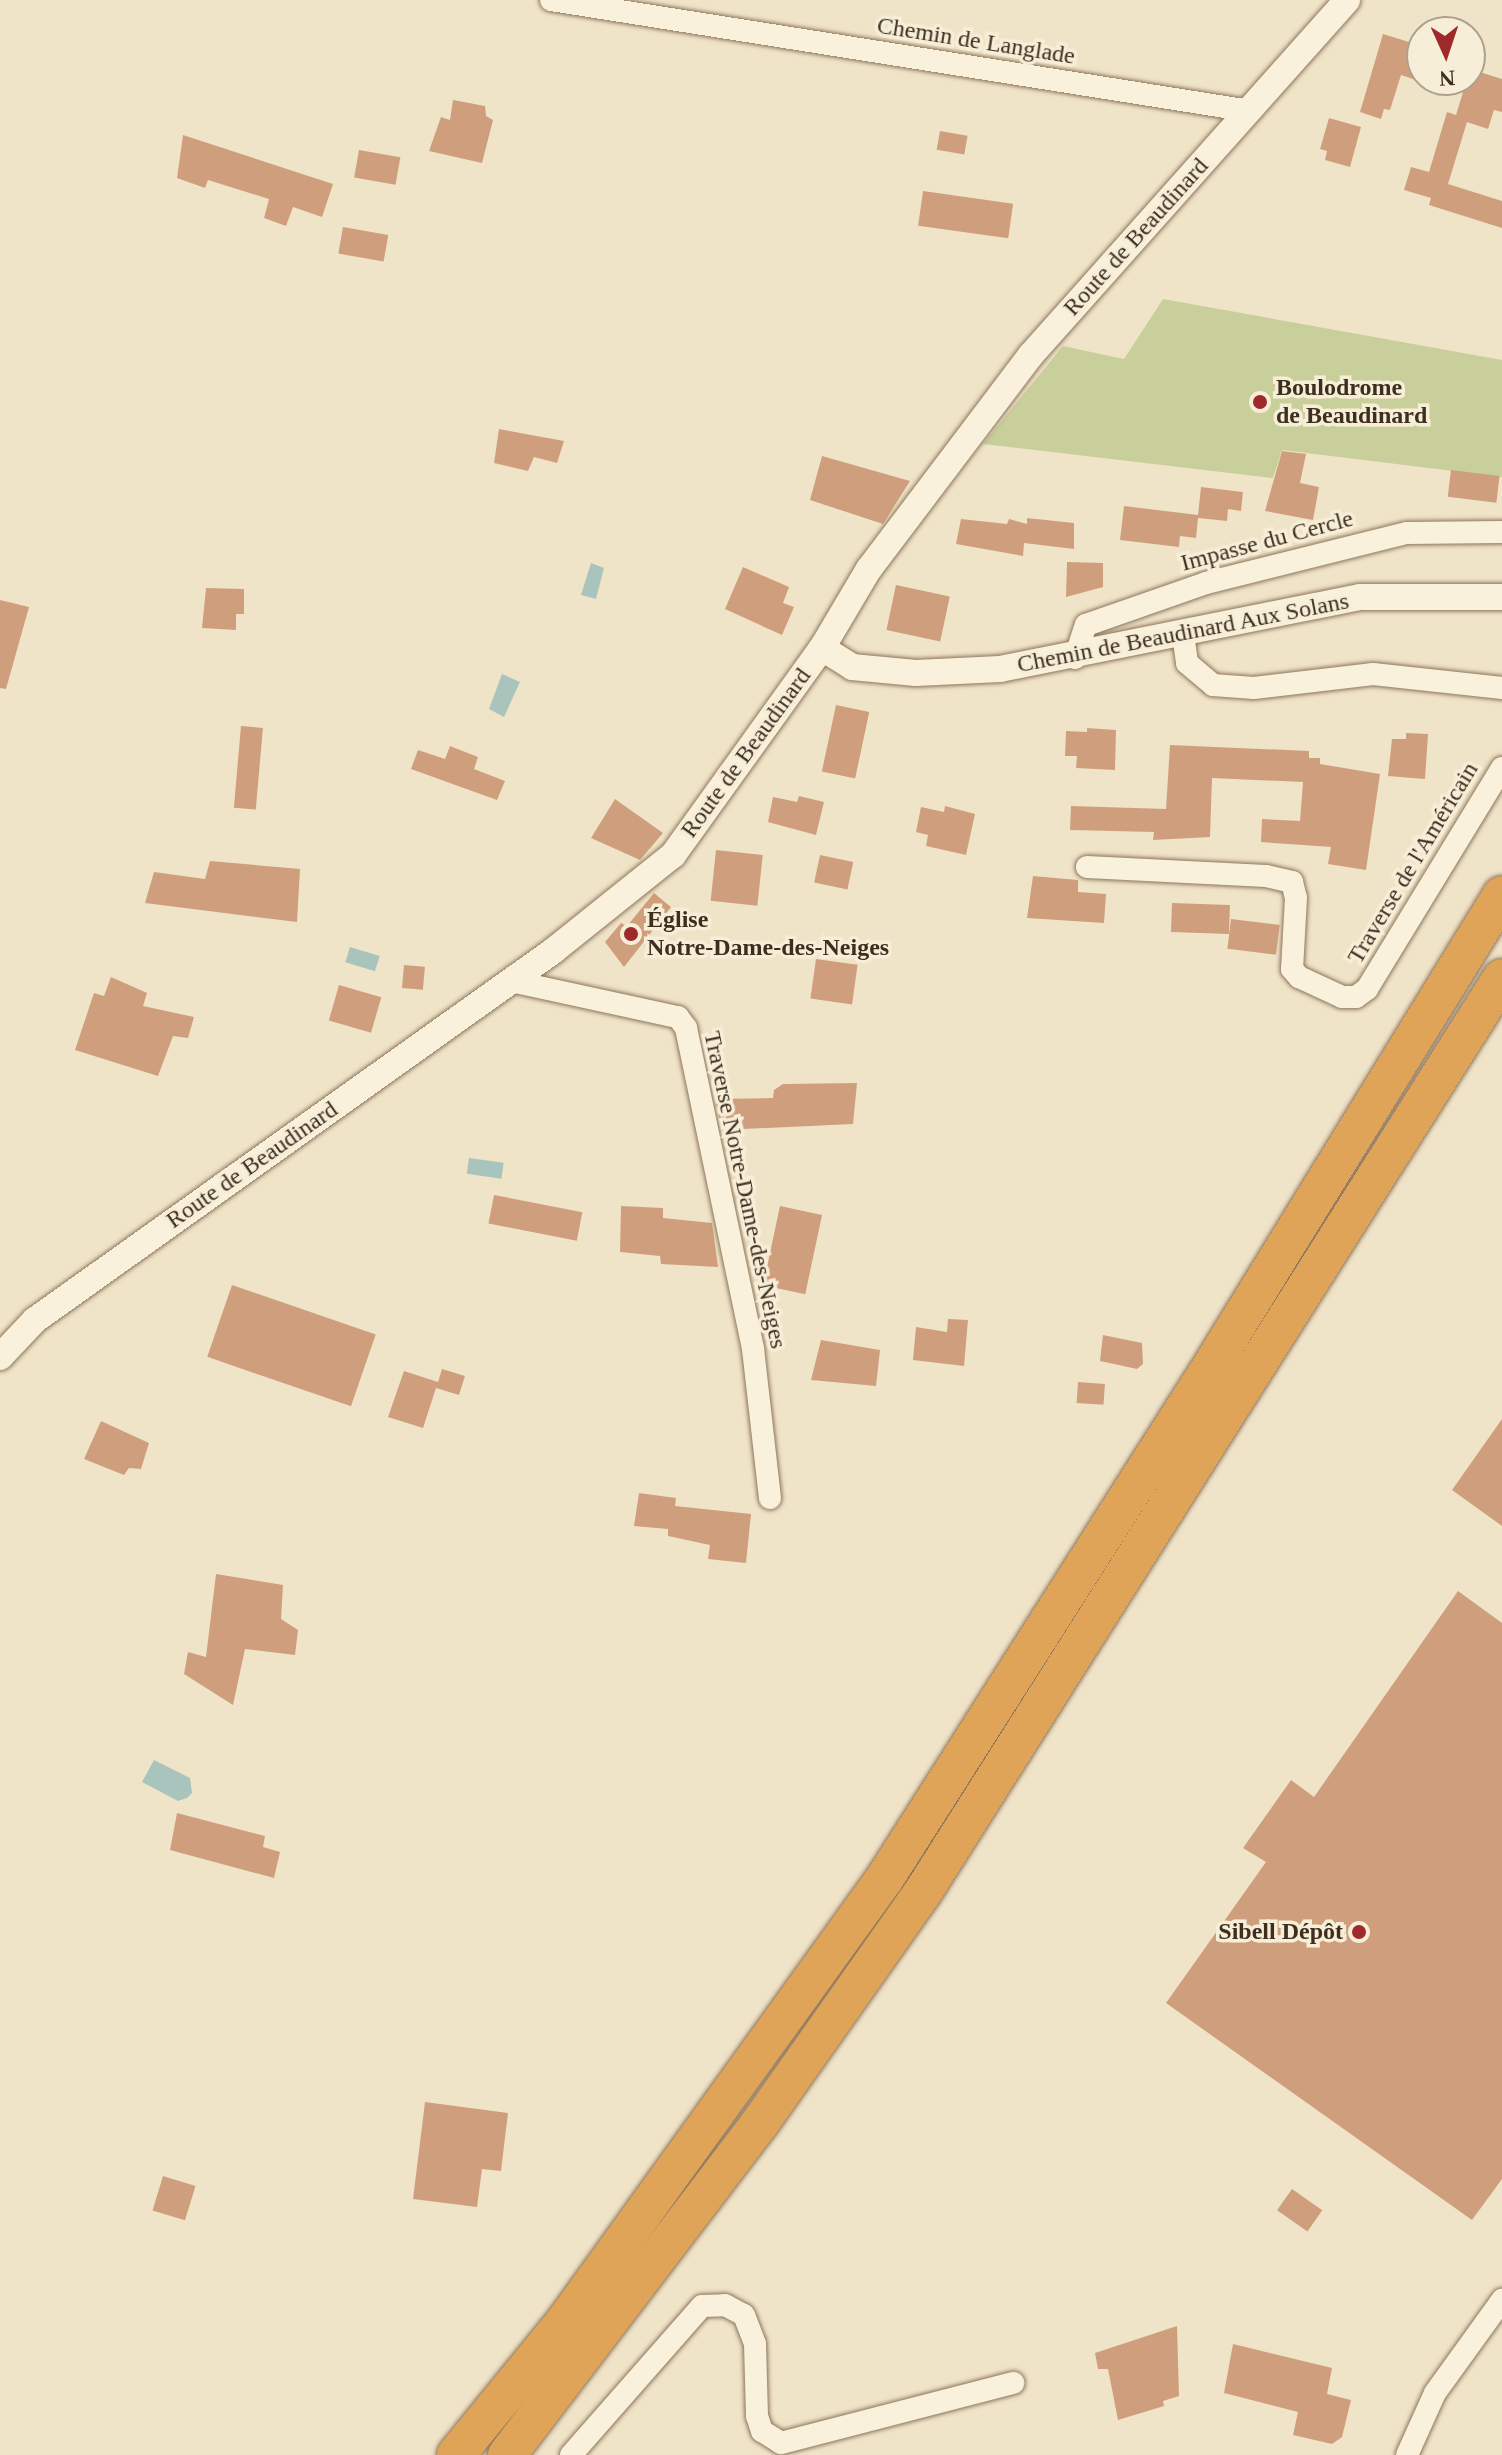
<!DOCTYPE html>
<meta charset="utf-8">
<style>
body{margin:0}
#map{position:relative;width:1502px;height:2455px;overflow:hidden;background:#f0e4c8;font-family:"Times New Roman",serif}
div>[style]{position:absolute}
.green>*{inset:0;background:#c9cf9b}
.water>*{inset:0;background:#a9c4bc;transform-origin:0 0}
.building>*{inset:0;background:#cf9f7d;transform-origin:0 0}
.roads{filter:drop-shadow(0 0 2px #8d765c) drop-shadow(0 0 2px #8d765c)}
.minor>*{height:22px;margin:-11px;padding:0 11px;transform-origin:11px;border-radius:11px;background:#faf1dc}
.tertiary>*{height:26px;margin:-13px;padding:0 13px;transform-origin:13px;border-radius:13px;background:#faf1dc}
.motorway>*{height:38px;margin:-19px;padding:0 19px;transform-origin:19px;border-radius:19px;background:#e0a458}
.dots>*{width:22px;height:22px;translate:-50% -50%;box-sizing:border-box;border:4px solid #f7eed8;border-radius:50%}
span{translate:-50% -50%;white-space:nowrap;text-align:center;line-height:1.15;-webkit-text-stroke:7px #f7eed8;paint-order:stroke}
.street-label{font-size:24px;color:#3d2e20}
.poi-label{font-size:24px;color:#3d2e20;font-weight:700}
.left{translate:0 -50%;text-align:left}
.right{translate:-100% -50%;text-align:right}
.north{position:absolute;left:1406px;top:16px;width:80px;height:80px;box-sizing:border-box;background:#f7eed8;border:2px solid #ada18e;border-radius:50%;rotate:177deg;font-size:22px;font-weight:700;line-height:32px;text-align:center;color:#3d2e20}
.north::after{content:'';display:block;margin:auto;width:28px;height:36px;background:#9e2a2b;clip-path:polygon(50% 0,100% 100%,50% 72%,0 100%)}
</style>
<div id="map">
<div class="green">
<div style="clip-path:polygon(1163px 299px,1502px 360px,1502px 477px,1282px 450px,1273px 478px,983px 444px,1063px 346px,1124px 359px)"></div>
</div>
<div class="water">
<div style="clip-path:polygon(591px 563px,604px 568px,596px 599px,581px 595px)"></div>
<div style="clip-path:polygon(502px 674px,520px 682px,504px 717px,489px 709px)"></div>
<div style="left:350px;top:947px;width:31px;height:16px;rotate:17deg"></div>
<div style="left:469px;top:1158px;width:35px;height:16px;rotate:8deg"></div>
<div style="clip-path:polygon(154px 1760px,190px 1778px,192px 1793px,187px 1798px,178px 1801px,142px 1782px)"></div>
</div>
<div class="building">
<div style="clip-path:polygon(1383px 34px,1422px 46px,1422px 82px,1401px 75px,1390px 110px,1384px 109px,1381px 119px,1360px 112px)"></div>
<div style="clip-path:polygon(1470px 69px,1502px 79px,1502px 112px,1494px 110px,1488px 129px,1467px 122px,1448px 184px,1502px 201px,1502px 228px,1429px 205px,1431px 198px,1404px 190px,1411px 167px,1429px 172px,1447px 112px,1456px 115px)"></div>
<div style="clip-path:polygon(453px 100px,485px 106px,486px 116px,493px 120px,482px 163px,429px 151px,441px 117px,450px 120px)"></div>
<div style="clip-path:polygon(1329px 118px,1361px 127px,1350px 167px,1325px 160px,1327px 151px,1320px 149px)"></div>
<div style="left:940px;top:131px;width:28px;height:19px;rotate:10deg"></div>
<div style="clip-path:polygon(183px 135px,333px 184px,322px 217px,293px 207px,286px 226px,264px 218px,269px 199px,208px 180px,205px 188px,177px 178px)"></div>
<div style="left:359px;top:150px;width:42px;height:28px;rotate:10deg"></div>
<div style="left:923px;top:191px;width:91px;height:35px;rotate:8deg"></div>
<div style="left:343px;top:227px;width:46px;height:27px;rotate:10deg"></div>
<div style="clip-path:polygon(499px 429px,564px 441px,557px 463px,534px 457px,528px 471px,494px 463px)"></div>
<div style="clip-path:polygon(1282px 451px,1306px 454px,1300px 483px,1319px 487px,1313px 520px,1265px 511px)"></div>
<div style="clip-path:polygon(822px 456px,910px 481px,883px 524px,810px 500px)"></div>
<div style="left:1451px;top:470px;width:49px;height:27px;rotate:7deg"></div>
<div style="clip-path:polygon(1201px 487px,1243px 492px,1241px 511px,1228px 509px,1227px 521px,1198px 518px,1196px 538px,1180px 536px,1179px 547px,1120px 540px,1124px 506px,1198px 515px)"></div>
<div style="clip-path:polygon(1027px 518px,1074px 523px,1074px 549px,1024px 543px,1023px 556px,956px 544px,961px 519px,1007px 524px,1009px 519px,1027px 524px)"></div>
<div style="clip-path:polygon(1067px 562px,1103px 563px,1103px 587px,1066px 597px)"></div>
<div style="clip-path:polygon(743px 567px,789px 587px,783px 603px,794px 607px,782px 635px,725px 609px)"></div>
<div style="left:896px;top:585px;width:55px;height:46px;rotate:12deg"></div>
<div style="clip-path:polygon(206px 588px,244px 589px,244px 614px,236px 614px,236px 630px,202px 628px)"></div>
<div style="clip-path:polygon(0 600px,29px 607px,6px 689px,0 688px)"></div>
<div style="left:836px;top:705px;width:34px;height:68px;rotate:12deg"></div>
<div style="left:241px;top:726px;width:22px;height:82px;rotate:5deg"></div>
<div style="clip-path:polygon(1087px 728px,1116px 730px,1115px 770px,1076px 768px,1077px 756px,1065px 756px,1066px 731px,1087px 732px)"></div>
<div style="clip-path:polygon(1406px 733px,1428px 734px,1425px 779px,1388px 776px,1392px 739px,1406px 739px)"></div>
<div style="clip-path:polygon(1170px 745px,1309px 751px,1309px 758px,1320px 758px,1320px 764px,1380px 774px,1366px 870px,1328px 864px,1331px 847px,1261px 842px,1262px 819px,1300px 821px,1303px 782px,1212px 778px,1210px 837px,1153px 840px,1154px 832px,1070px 830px,1071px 806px,1166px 809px)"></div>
<div style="clip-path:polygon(450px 746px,478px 757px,474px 769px,505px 781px,497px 800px,411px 769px,418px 750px,445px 759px)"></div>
<div style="clip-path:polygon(799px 796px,824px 802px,816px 835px,768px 822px,773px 797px,797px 802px)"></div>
<div style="clip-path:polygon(615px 799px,663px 833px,640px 860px,591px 838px)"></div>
<div style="clip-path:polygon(945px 806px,975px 814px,966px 855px,926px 846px,928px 835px,916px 832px,921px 807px,944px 812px)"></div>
<div style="left:716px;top:850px;width:47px;height:51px;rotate:6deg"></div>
<div style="left:820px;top:855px;width:34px;height:28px;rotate:12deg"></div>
<div style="clip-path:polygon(210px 861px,300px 869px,297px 922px,145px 903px,154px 872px,205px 879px)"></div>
<div style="clip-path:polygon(1033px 876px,1078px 880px,1078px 892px,1106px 894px,1104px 923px,1027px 918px)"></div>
<div style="clip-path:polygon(654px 893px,671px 907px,624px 967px,605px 942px,621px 923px,627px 926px)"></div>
<div style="left:1172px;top:903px;width:58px;height:29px;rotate:2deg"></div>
<div style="left:1231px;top:919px;width:49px;height:30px;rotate:7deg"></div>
<div style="left:816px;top:959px;width:42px;height:40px;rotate:8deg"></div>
<div style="left:404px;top:965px;width:21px;height:23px;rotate:5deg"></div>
<div style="clip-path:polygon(111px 977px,147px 993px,143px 1006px,194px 1017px,188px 1038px,173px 1036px,158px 1076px,75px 1050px,94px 993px,104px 996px)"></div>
<div style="left:339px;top:985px;width:44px;height:37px;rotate:16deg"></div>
<div style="clip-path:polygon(857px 1083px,853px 1124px,722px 1130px,715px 1099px,773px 1098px,774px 1090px,783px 1084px)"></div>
<div style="left:494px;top:1195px;width:90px;height:29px;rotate:11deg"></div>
<div style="clip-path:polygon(621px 1206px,663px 1208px,663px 1218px,712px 1223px,718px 1267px,661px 1264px,660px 1256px,620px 1252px)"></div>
<div style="left:780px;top:1206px;width:43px;height:81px;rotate:12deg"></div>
<div style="left:232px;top:1285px;width:152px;height:76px;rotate:19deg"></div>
<div style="clip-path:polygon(948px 1319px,968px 1320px,964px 1366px,913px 1360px,916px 1327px,947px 1332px)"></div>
<div style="clip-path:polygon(1103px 1335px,1142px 1343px,1143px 1364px,1137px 1369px,1100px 1361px)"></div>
<div style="clip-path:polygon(821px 1340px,880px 1350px,876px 1386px,811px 1380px)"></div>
<div style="clip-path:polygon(442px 1369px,465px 1376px,459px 1395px,436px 1388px,423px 1428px,388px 1417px,404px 1371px,438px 1382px)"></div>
<div style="left:1078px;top:1382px;width:27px;height:21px;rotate:4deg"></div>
<div style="clip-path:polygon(1502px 1419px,1502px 1526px,1452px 1490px)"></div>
<div style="clip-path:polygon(101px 1421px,149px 1443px,141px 1469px,129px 1468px,124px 1475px,84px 1459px)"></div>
<div style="clip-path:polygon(639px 1493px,676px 1498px,675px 1506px,751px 1514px,746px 1563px,708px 1559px,710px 1545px,668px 1536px,668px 1529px,634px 1526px)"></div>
<div style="clip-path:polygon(216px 1574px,283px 1585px,281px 1619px,298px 1630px,295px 1655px,245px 1649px,233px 1705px,184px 1674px,188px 1652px,206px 1657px)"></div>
<div style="clip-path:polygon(1458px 1591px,1502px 1623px,1502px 2179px,1472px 2220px,1166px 2003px,1266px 1862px,1243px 1848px,1291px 1780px,1314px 1797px)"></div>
<div style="clip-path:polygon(177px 1813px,265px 1836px,263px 1847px,280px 1852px,274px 1878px,170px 1850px)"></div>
<div style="clip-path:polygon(425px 2102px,508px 2113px,501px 2171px,482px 2169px,477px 2207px,413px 2199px)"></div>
<div style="left:163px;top:2176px;width:34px;height:36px;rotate:17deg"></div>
<div style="left:1292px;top:2189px;width:37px;height:26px;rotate:35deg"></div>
<div style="clip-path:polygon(1177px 2326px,1179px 2396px,1163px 2401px,1164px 2406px,1118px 2420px,1108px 2369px,1098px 2369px,1095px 2353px)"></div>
<div style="clip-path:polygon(1233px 2344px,1332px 2368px,1327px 2394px,1351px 2400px,1342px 2437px,1332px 2444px,1293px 2435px,1298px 2412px,1224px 2393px)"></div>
</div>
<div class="roads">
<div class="minor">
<div style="left:551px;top:0;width:708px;rotate:9.02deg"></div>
<div style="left:1183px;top:634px;width:29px;rotate:82deg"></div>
<div style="left:1187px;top:663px;width:34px;rotate:40deg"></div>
<div style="left:1213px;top:685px;width:41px;rotate:4.2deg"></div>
<div style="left:1254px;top:688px;width:120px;rotate:-6.7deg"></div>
<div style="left:1373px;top:674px;width:130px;rotate:6.2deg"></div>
<div style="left:1075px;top:658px;width:35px;rotate:-72deg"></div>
<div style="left:1086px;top:625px;width:127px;rotate:-19.3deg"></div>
<div style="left:1206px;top:583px;width:207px;rotate:-14deg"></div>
<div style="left:1407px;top:533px;width:95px;rotate:-0.6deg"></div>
<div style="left:1087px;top:867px;width:179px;rotate:2.9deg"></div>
<div style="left:1266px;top:876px;width:27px;rotate:13deg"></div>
<div style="left:1292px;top:882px;width:16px;rotate:76deg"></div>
<div style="left:1296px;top:898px;width:71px;rotate:93.2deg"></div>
<div style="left:1292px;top:969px;width:11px;rotate:49deg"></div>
<div style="left:1299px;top:977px;width:47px;rotate:24.9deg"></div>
<div style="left:1342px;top:997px;width:14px"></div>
<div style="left:1356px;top:997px;width:14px;rotate:-36deg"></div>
<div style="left:1367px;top:989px;width:259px;rotate:-58.6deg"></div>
<div style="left:511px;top:981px;width:171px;rotate:12.2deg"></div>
<div style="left:678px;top:1017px;width:14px;rotate:54deg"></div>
<div style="left:686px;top:1028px;width:328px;rotate:78.2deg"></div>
<div style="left:753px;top:1349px;width:150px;rotate:83.5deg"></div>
<div style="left:571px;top:2455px;width:198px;rotate:-48.7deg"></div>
<div style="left:702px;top:2306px;width:23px;rotate:-2deg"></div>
<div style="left:725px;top:2305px;width:21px;rotate:28deg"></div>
<div style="left:744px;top:2315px;width:31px;rotate:69deg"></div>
<div style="left:755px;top:2344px;width:72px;rotate:88.4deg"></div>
<div style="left:757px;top:2416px;width:16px;rotate:72deg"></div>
<div style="left:762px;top:2431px;width:22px;rotate:32deg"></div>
<div style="left:781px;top:2443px;width:240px;rotate:-14.5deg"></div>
<div style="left:1407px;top:2455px;width:68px;rotate:-65.7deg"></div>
<div style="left:1435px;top:2393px;width:115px;rotate:-54.2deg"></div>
</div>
<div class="tertiary">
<div style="left:822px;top:648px;width:36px;rotate:32deg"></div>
<div style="left:852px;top:667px;width:64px;rotate:5.4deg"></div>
<div style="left:916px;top:673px;width:84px;rotate:-2.7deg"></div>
<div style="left:1000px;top:669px;width:367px;rotate:-11.3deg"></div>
<div style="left:1360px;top:597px;width:142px"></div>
<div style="left:0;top:1357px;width:51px;rotate:-46.6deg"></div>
<div style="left:35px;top:1320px;width:636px;rotate:-35.46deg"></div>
<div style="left:553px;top:951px;width:154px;rotate:-38.7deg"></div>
<div style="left:673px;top:855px;width:255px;rotate:-54.3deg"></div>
<div style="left:822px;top:648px;width:92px;rotate:-59.3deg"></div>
<div style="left:869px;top:569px;width:268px;rotate:-52.9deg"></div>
<div style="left:1031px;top:355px;width:475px;rotate:-48.3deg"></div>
</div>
<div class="motorway">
<div style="left:456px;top:2455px;width:174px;rotate:-50.8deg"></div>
<div style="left:566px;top:2320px;width:545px;rotate:-54.18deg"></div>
<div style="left:885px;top:1878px;width:606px;rotate:-57.46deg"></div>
<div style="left:1211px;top:1367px;width:554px;rotate:-58.35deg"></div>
<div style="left:507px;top:2455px;width:417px;rotate:-52.7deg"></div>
<div style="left:760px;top:2123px;width:286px;rotate:-54.8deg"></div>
<div style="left:925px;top:1889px;width:1078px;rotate:-57.65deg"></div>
</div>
</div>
<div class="dots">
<div style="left:1260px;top:402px;background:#9e2a2b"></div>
<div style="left:631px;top:934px;background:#9e2a2b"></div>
<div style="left:1359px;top:1932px;background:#9e2a2b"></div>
</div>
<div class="street-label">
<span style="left:976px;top:41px;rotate:9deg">Chemin de Langlade</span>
<span style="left:1136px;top:237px;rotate:-48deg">Route de Beaudinard</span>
<span style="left:1267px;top:541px;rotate:-15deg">Impasse du Cercle</span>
<span style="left:1183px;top:633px;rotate:-11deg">Chemin de Beaudinard Aux Solans</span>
<span style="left:746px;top:753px;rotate:-54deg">Route de Beaudinard</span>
<span style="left:1413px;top:863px;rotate:-59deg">Traverse de l'Américain</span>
<span style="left:252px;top:1165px;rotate:-35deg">Route de Beaudinard</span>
<span style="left:745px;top:1190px;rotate:78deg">Traverse Notre-Dame-des-Neiges</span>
</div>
<div class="poi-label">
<span class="left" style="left:1276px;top:402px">Boulodrome<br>de Beaudinard</span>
<span class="left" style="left:647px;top:934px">Église<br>Notre-Dame-des-Neiges</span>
<span class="right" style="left:1343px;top:1932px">Sibell Dépôt</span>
</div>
<div class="north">N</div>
</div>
